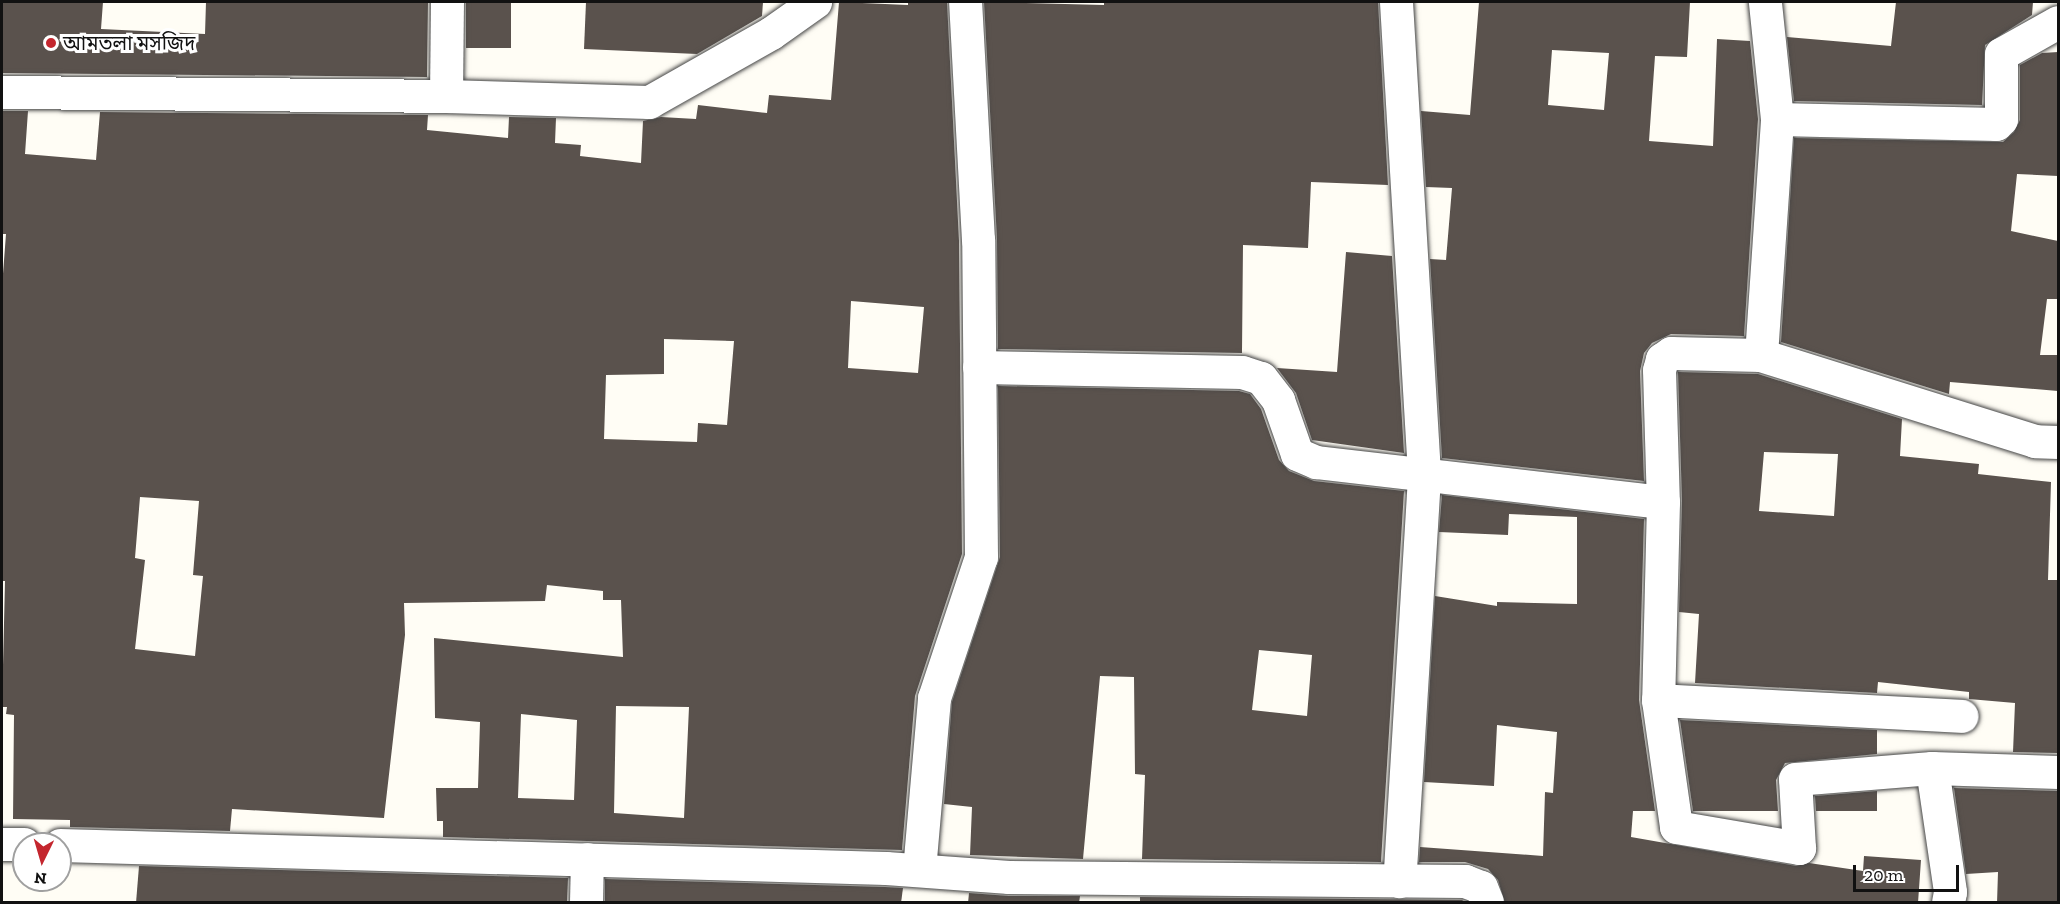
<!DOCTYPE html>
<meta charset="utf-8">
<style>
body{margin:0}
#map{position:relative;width:2060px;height:904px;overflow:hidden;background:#fffdf5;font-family:"Zilla Slab","Noto Sans Bengali",serif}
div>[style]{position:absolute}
.building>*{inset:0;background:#5a524d;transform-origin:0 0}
.roads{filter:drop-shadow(0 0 2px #444) drop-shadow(0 0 2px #444)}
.minor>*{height:33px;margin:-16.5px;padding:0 16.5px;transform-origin:16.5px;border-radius:16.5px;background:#fff}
.dots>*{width:16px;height:16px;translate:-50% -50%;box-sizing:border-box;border:3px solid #fff;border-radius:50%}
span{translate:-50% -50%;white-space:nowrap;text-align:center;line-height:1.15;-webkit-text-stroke:6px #fff;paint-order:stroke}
.poi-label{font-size:20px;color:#111}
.left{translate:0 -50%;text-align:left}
.frame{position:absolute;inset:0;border:3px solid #111;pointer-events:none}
.north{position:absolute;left:12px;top:832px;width:60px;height:60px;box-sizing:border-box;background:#fff;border:2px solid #a0a0a0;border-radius:50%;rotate:185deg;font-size:16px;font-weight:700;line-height:24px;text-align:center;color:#111}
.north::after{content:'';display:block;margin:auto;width:21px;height:27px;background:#c4262e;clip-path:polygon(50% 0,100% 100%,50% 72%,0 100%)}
.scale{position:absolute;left:1853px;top:865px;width:106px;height:27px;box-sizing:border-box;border:3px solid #111;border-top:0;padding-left:8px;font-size:18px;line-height:21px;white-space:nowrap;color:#111;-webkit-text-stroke:4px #fff;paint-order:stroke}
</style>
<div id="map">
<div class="building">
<div style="clip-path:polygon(2px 2px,103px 2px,101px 29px,205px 34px,206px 2px,428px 2px,427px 77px,2px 73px)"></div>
<div style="left:466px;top:2px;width:45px;height:46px"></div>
<div style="clip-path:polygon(586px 2px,763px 2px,762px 16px,697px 54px,584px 49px)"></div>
<div style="clip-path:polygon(evenodd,839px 2px,908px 5px,908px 2px,947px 2px,959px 241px,962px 554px,915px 696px,902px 850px,443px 837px,443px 821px,437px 821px,436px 788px,478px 788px,480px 722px,435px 718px,434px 638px,623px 657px,621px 600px,603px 600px,603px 591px,547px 585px,545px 601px,404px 603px,405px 635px,384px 818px,232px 809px,230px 831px,70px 827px,70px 820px,13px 819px,14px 715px,6px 714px,7px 707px,2px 707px,5px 581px,2px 581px,2px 287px,6px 234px,2px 234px,2px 111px,28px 111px,25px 154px,96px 160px,100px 112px,428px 115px,427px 130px,508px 138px,509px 117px,556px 118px,555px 143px,581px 145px,580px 156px,641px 163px,643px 121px,661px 117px,696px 119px,698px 105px,767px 113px,769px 95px,831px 100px,839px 2px,851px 301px,924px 307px,918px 373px,848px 368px,851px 301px,839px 2px,664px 339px,734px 341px,727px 425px,698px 423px,697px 442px,604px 439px,606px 375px,664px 374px,664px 339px,839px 2px,140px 497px,199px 501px,193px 575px,203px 576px,195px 656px,135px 649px,145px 560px,135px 558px,140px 497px,839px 2px,616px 706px,689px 707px,684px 818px,614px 813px,616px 706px,839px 2px,521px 714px,577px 720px,574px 800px,518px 798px,521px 714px)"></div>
<div style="clip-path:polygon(984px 2px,1104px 5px,1104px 2px,1378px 2px,1388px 185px,1311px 182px,1308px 248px,1243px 245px,1242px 353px,998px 349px,997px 239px)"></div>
<div style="clip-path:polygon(evenodd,1479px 2px,1690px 2px,1687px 57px,1655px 56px,1649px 141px,1713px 146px,1717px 39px,1750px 41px,1758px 119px,1744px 336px,1671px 334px,1652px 343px,1644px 353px,1640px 371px,1644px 481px,1442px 458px,1430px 259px,1446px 260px,1452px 188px,1426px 187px,1421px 111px,1470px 115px,1479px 2px,1552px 50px,1609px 53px,1604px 110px,1548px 105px,1552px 50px)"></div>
<div style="clip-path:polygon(1896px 2px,2033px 2px,2032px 15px,1985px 45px,1982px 105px,1794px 101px,1787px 37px,1891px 46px)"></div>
<div style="clip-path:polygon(2058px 52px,2058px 176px,2017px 174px,2011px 231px,2058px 241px,2058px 299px,2047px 299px,2040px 355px,2058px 355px,2058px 391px,1950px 382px,1949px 394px,1781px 342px,1794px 138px,2003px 142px,2014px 132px,2020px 120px,2020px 65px,2042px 53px)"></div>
<div style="clip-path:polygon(1346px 252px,1392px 256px,1404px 453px,1312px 440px,1296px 393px,1277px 368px,1337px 372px)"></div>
<div style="clip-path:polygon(evenodd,1678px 372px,1758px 374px,1902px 419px,1900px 456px,1979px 464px,1978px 474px,2051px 482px,2048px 580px,2058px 580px,2058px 753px,2013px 752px,2015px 703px,1969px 699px,1969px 692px,1878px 682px,1877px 693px,1695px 683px,1699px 614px,1679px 612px,1682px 501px,1678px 372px,1764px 452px,1838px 454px,1834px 516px,1759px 511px,1764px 452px)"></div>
<div style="clip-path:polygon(evenodd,998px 386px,1239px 391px,1250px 394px,1261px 409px,1279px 460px,1289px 471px,1314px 481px,1404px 491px,1381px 862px,1142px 859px,1145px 775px,1135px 774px,1134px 677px,1100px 676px,1083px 859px,970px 855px,972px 807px,944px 804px,952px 702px,1000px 557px,998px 386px,1259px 650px,1312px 655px,1307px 716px,1252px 710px,1259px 650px)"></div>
<div style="clip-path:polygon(1442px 495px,1644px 519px,1639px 700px,1655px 811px,1633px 811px,1631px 837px,1796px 866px,1809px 863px,1863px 871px,1864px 856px,1921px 860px,1918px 903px,1505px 903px,1498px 880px,1488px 869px,1465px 862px,1419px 862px,1420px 847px,1543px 856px,1545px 792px,1553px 793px,1557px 732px,1497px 725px,1494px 786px,1424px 782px,1435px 596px,1497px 606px,1497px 602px,1577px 604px,1577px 517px,1509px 514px,1508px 535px,1439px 532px)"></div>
<div style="clip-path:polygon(1680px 720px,1877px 730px,1877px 754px,1785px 763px,1776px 780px,1778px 811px,1693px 811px)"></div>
<div style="clip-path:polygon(1954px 788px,2058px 791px,2058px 903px,1997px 903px,1998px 872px,1966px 874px)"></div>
<div style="clip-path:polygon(1877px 791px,1877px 811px,1816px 811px,1815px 796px)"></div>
<div style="clip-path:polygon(139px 866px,568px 878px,567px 903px,136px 903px)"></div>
<div style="clip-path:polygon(605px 879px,885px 887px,903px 888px,901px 903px,605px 903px)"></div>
<div style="clip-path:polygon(969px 893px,1009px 896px,1080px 896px,1079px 903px,968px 903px)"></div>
<div style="clip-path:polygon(1140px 897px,1462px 900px,1467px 903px,1140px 903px)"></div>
</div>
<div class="roads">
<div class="minor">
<div style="left:1396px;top:2px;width:476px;rotate:86.6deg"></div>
<div style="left:1424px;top:477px;width:405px;rotate:93.5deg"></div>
<div style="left:2px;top:92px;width:444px;rotate:0.5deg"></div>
<div style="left:446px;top:96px;width:94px;rotate:-89.4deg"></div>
<div style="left:446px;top:96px;width:203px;rotate:1.7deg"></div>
<div style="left:649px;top:102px;width:140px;rotate:-29.5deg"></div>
<div style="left:771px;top:33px;width:54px;rotate:-35.2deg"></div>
<div style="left:1777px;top:119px;width:219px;rotate:1.3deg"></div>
<div style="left:1996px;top:124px;width:7px;rotate:-45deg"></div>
<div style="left:2001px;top:119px;width:65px;rotate:-90deg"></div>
<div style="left:2001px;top:54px;width:65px;rotate:-29.3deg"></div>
<div style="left:1761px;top:355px;width:237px;rotate:-86.1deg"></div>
<div style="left:1777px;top:119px;width:118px;rotate:-95.9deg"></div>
<div style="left:979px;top:367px;width:263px;rotate:1.1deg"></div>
<div style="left:1242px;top:372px;width:20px;rotate:18deg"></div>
<div style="left:1261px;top:378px;width:28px;rotate:52deg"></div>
<div style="left:1278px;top:400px;width:57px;rotate:70.6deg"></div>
<div style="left:1297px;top:454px;width:21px;rotate:23deg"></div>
<div style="left:1316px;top:462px;width:349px;rotate:6.6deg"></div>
<div style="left:2058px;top:442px;width:23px;rotate:-178deg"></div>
<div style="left:2035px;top:441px;width:287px;rotate:-162.6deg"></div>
<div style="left:1761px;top:355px;width:90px;rotate:-178.7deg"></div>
<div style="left:1671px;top:353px;width:11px;rotate:146deg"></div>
<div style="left:1662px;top:359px;width:11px;rotate:105deg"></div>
<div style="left:1659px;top:370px;width:132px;rotate:88.3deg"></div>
<div style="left:1663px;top:502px;width:198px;rotate:91.4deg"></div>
<div style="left:1658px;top:700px;width:128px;rotate:81.9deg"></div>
<div style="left:1676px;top:827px;width:125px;rotate:9.7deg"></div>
<div style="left:1799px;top:848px;width:69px;rotate:-93.3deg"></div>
<div style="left:1795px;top:779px;width:137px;rotate:-4.6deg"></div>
<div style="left:1932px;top:768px;width:126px;rotate:1.8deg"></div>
<div style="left:1658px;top:700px;width:304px;rotate:3deg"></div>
<div style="left:1932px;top:768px;width:125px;rotate:81.7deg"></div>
<div style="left:1950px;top:892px;width:10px;rotate:101deg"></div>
<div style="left:2px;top:844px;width:22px"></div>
<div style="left:60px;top:845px;width:826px;rotate:1.59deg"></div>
<div style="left:886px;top:868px;width:123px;rotate:4.2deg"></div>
<div style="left:1009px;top:877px;width:456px;rotate:0.5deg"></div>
<div style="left:1465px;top:881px;width:17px;rotate:21deg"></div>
<div style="left:1481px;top:887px;width:16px;rotate:68deg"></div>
<div style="left:919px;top:870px;width:173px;rotate:-85deg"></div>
<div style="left:934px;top:698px;width:149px;rotate:-71.6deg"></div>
<div style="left:981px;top:557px;width:317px;rotate:-90.5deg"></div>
<div style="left:978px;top:240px;width:238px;rotate:-93.1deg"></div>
<div style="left:586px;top:902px;width:43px;rotate:-88.7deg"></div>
</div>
</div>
<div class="dots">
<div style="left:51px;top:43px;background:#c4262e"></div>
</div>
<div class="poi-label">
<span class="left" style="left:63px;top:43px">আমতলা মসজিদ</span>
</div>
<div class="frame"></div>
<div class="north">N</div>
<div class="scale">20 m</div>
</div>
